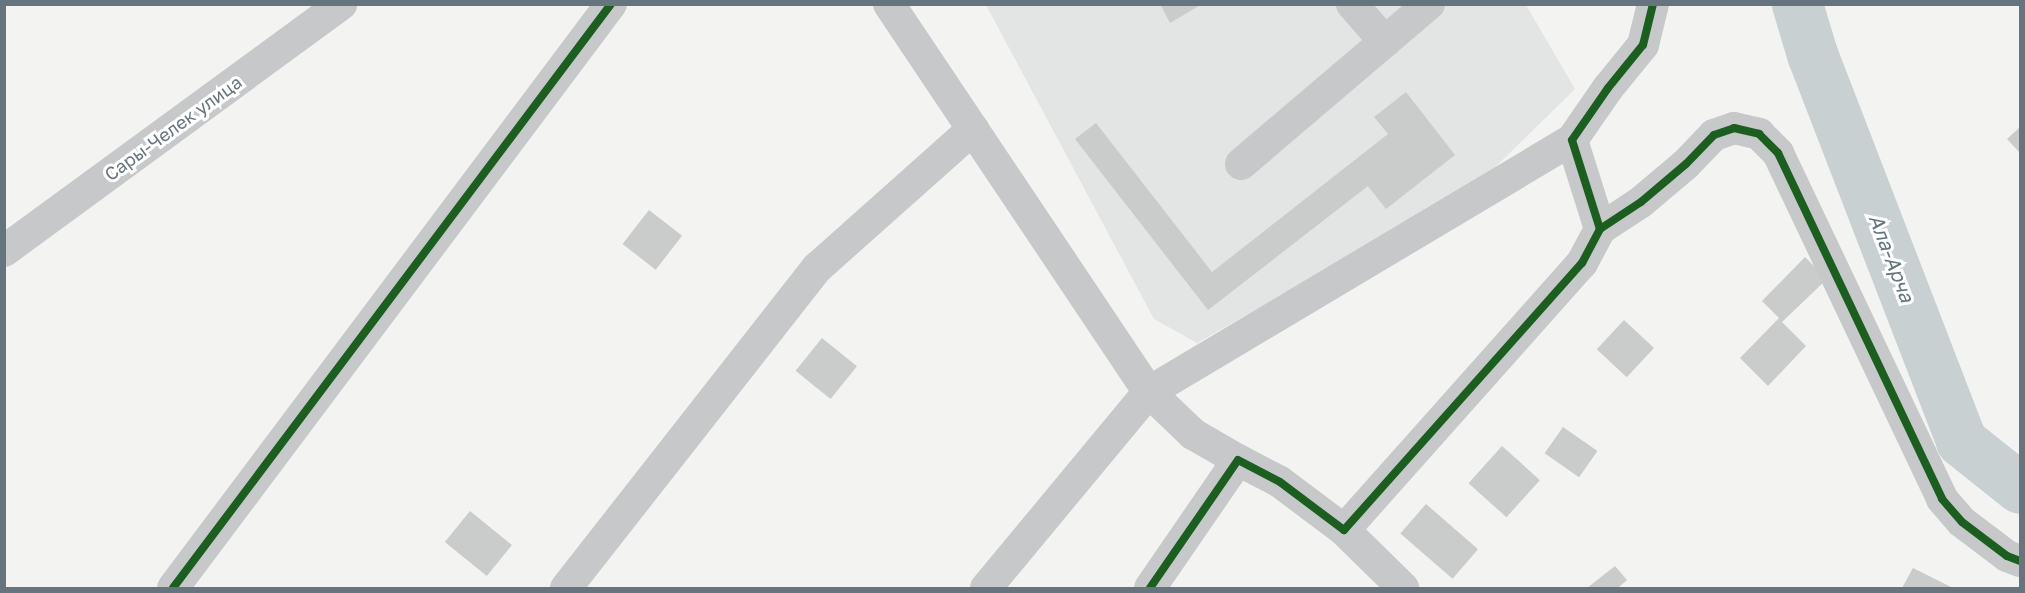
<!DOCTYPE html>
<meta charset="utf-8">
<style>
body{margin:0}
#map{position:relative;width:2025px;height:593px;overflow:hidden;background:#f3f3f1;font-family:"Golos Text",sans-serif}
div>[style]{position:absolute}
.built>*{inset:0;background:#e3e4e4}
.river>*{height:51px;margin:-25.5px;padding:0 25.5px;transform-origin:25.5px;border-radius:25.5px;background:#c8d0d2}
.building>*{inset:0;background:#cacbcb;transform-origin:0 0}
.minor>*{height:32px;margin:-16px;padding:0 16px;transform-origin:16px;border-radius:16px;background:#c7c8c9}
.cycleway>*{height:8px;margin:-4px;padding:0 4px;transform-origin:4px;border-radius:4px;background:#1b5e20}
span{translate:-50% -50%;white-space:nowrap;text-align:center;line-height:1.15;-webkit-text-stroke:6px #fff;paint-order:stroke}
.street-label{font-size:18px;color:#66747e}
.water-label{font-size:20px;color:#61757c;font-style:italic}
.frame{position:absolute;inset:0;border:6px solid #66747e;pointer-events:none}
</style>
<div id="map">
<div class="built">
<div style="clip-path:polygon(986px 5px,1526px 5px,1575px 89px,1481px 181px,1197px 343px,1154px 319px)"></div>
</div>
<div class="river">
<div style="left:1797px;top:4px;width:52px;rotate:73.3deg"></div>
<div style="left:1812px;top:54px;width:415px;rotate:68.9deg"></div>
<div style="left:1961px;top:441px;width:75px;rotate:38.5deg"></div>
</div>
<div class="building">
<div style="clip-path:polygon(1160px 4px,1202px 4px,1170px 23px)"></div>
<div style="clip-path:polygon(1406px 92px,1455px 155px,1386px 209px,1368px 186px,1208px 310px,1075px 139px,1096px 123px,1212px 272px,1388px 134px,1374px 117px)"></div>
<div style="clip-path:polygon(2020px 127px,2020px 153px,2007px 139px)"></div>
<div style="left:649px;top:210px;width:42px;height:43px;rotate:38deg"></div>
<div style="clip-path:polygon(1805px 257px,1827px 279px,1782px 322px,1806px 346px,1768px 386px,1740px 358px,1779px 318px,1762px 301px)"></div>
<div style="left:1624px;top:320px;width:41px;height:40px;rotate:43deg"></div>
<div style="left:822px;top:338px;width:45px;height:42px;rotate:39deg"></div>
<div style="left:1563px;top:427px;width:42px;height:32px;rotate:35deg"></div>
<div style="left:1502px;top:446px;width:51px;height:50px;rotate:42deg"></div>
<div style="left:1426px;top:504px;width:69px;height:39px;rotate:41deg"></div>
<div style="left:470px;top:511px;width:54px;height:40px;rotate:39deg"></div>
<div style="clip-path:polygon(1615px 566px,1627px 580px,1618px 588px,1587px 588px)"></div>
<div style="clip-path:polygon(1913px 568px,1953px 588px,1902px 588px)"></div>
</div>
<div class="minor">
<div style="left:889px;top:4px;width:467px;rotate:56.2deg"></div>
<div style="left:1149px;top:392px;width:61px;rotate:43.7deg"></div>
<div style="left:1193px;top:434px;width:52px;rotate:30deg"></div>
<div style="left:1352px;top:4px;width:50px;rotate:49deg"></div>
<div style="left:1241px;top:164px;width:247px;rotate:-40.4deg"></div>
<div style="left:1600px;top:229px;width:49px;rotate:-33.4deg"></div>
<div style="left:1641px;top:202px;width:59px;rotate:-40.2deg"></div>
<div style="left:1686px;top:164px;width:40px;rotate:-46deg"></div>
<div style="left:1714px;top:135px;width:21px;rotate:-19deg"></div>
<div style="left:1734px;top:128px;width:26px;rotate:13deg"></div>
<div style="left:1759px;top:134px;width:27px;rotate:45deg"></div>
<div style="left:1778px;top:153px;width:383px;rotate:64.6deg"></div>
<div style="left:1942px;top:499px;width:30px;rotate:49deg"></div>
<div style="left:1962px;top:522px;width:56px;rotate:37.1deg"></div>
<div style="left:2007px;top:556px;width:14px;rotate:21deg"></div>
<div style="left:4px;top:251px;width:418px;rotate:-36.2deg"></div>
<div style="left:1344px;top:530px;width:83px;rotate:44.5deg"></div>
<div style="left:173px;top:588px;width:730px;rotate:-53.13deg"></div>
<div style="left:566px;top:588px;width:407px;rotate:-51.9deg"></div>
<div style="left:817px;top:268px;width:209px;rotate:-41.7deg"></div>
<div style="left:986px;top:588px;width:255px;rotate:-50.3deg"></div>
<div style="left:1149px;top:392px;width:492px;rotate:-30.8deg"></div>
<div style="left:1150px;top:588px;width:155px;rotate:-55.5deg"></div>
<div style="left:1238px;top:460px;width:47px;rotate:27.6deg"></div>
<div style="left:1280px;top:482px;width:80px;rotate:36.9deg"></div>
<div style="left:1344px;top:530px;width:358px;rotate:-48.3deg"></div>
<div style="left:1582px;top:263px;width:38px;rotate:-62deg"></div>
<div style="left:1600px;top:229px;width:93px;rotate:-107.5deg"></div>
<div style="left:1572px;top:140px;width:63px;rotate:-55.3deg"></div>
<div style="left:1608px;top:88px;width:55px;rotate:-50.9deg"></div>
<div style="left:1643px;top:45px;width:42px;rotate:-76.3deg"></div>
</div>
<div class="cycleway">
<div style="left:1600px;top:229px;width:49px;rotate:-33.4deg"></div>
<div style="left:1641px;top:202px;width:59px;rotate:-40.2deg"></div>
<div style="left:1686px;top:164px;width:40px;rotate:-46deg"></div>
<div style="left:1714px;top:135px;width:21px;rotate:-19deg"></div>
<div style="left:1734px;top:128px;width:26px;rotate:13deg"></div>
<div style="left:1759px;top:134px;width:27px;rotate:45deg"></div>
<div style="left:1778px;top:153px;width:383px;rotate:64.6deg"></div>
<div style="left:1942px;top:499px;width:30px;rotate:49deg"></div>
<div style="left:1962px;top:522px;width:56px;rotate:37.1deg"></div>
<div style="left:2007px;top:556px;width:14px;rotate:21deg"></div>
<div style="left:173px;top:588px;width:730px;rotate:-53.13deg"></div>
<div style="left:1150px;top:588px;width:155px;rotate:-55.5deg"></div>
<div style="left:1238px;top:460px;width:47px;rotate:27.6deg"></div>
<div style="left:1280px;top:482px;width:80px;rotate:36.9deg"></div>
<div style="left:1344px;top:530px;width:358px;rotate:-48.3deg"></div>
<div style="left:1582px;top:263px;width:38px;rotate:-62deg"></div>
<div style="left:1600px;top:229px;width:93px;rotate:-107.5deg"></div>
<div style="left:1572px;top:140px;width:63px;rotate:-55.3deg"></div>
<div style="left:1608px;top:88px;width:55px;rotate:-50.9deg"></div>
<div style="left:1643px;top:45px;width:42px;rotate:-76.3deg"></div>
</div>
<div class="street-label">
<span style="left:173px;top:128px;rotate:-36deg">Сары-Челек улица</span>
</div>
<div class="water-label">
<span style="left:1892px;top:258px;rotate:69deg">Ала-Арча</span>
</div>
<div class="frame"></div>
</div>
